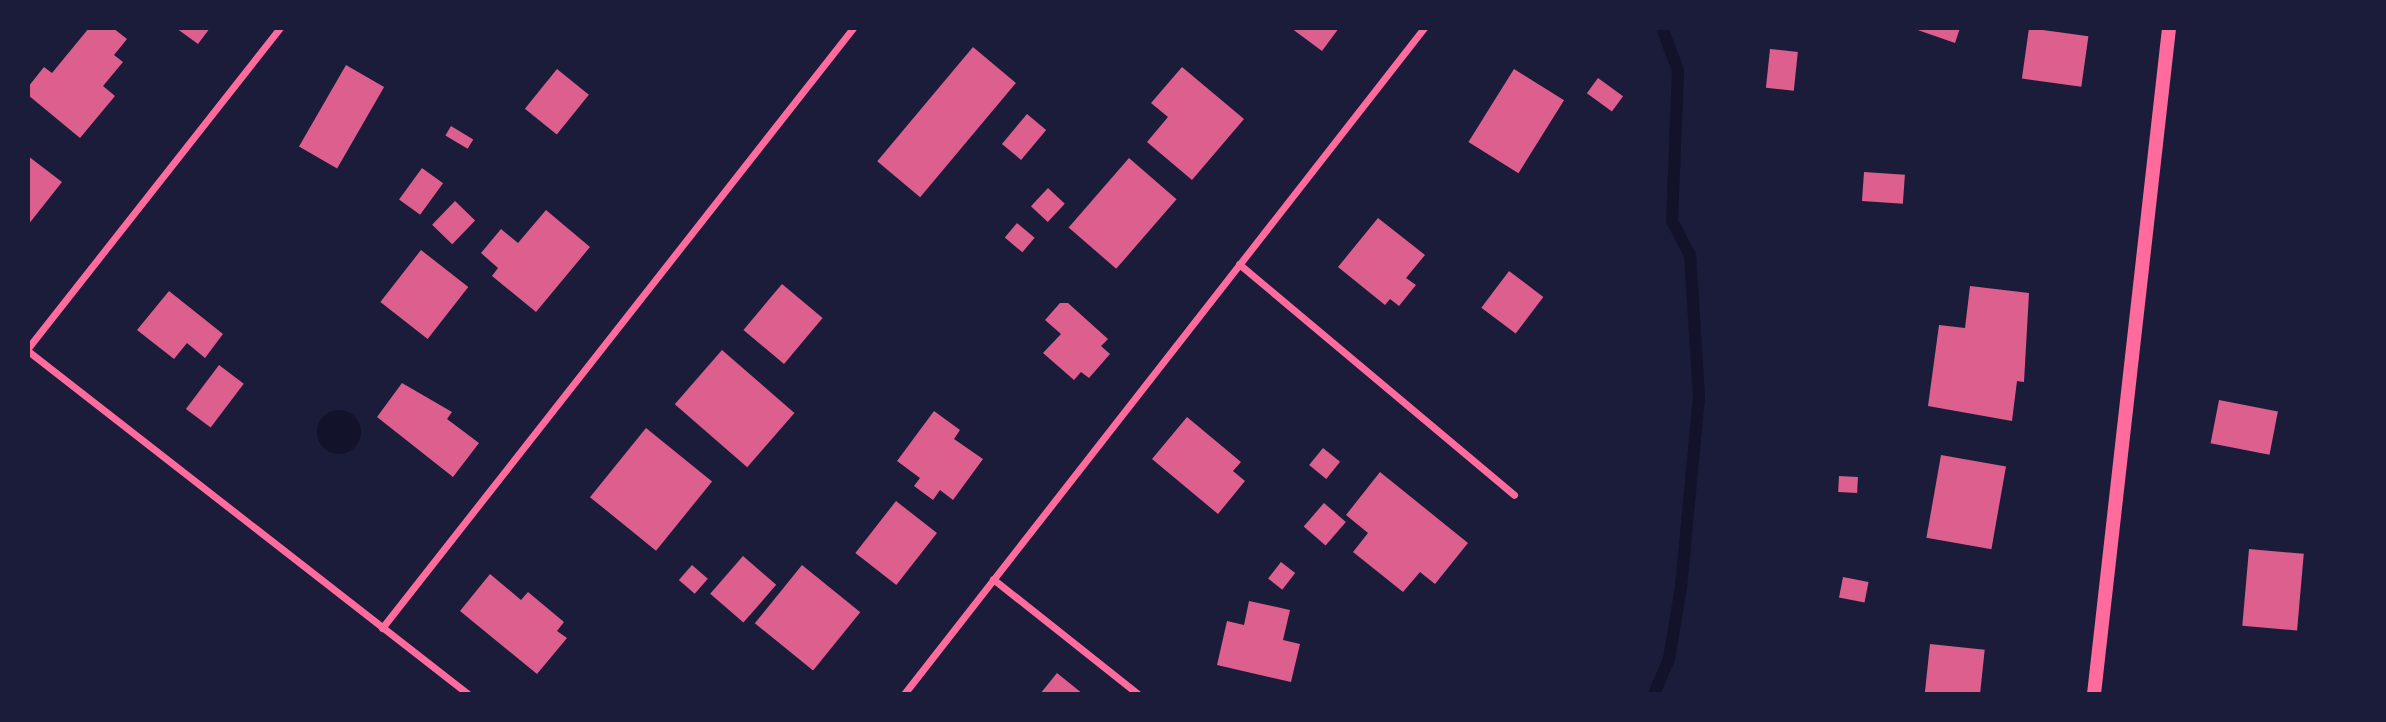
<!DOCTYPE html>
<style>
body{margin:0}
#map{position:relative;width:2386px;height:722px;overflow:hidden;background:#1b1b3a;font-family:Inter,sans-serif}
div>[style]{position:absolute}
.water>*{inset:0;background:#12122b}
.round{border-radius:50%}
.stream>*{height:12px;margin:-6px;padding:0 6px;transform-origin:6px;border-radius:6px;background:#12122b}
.building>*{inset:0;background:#dd5f8e;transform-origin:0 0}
.minor>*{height:7px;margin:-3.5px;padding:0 3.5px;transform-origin:3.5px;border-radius:3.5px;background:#ff6b9d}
.secondary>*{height:14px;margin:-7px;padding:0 7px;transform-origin:7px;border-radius:7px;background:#ff6b9d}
span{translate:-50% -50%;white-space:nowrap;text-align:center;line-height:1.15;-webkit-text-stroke:5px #1b1b3a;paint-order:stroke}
.frame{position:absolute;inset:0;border:30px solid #1b1b3a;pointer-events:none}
</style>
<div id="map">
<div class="water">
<div class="round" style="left:317px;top:410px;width:44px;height:44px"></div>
</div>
<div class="stream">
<div style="left:1654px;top:694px;width:38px;rotate:-67deg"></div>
<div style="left:1669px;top:659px;width:73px;rotate:-80.5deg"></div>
<div style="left:1681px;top:587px;width:191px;rotate:-84.6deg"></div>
<div style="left:1699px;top:397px;width:142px;rotate:-93.6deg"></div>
<div style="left:1690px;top:255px;width:38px;rotate:-118deg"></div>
<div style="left:1672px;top:221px;width:151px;rotate:-87.7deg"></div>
<div style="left:1678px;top:70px;width:45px;rotate:-110.9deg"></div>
</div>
<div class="building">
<div style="clip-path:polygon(89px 28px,113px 28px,127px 39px,114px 55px,123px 62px,103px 86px,115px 96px,80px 138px,28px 95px,28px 87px,44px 67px,52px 73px)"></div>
<div style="clip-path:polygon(176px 28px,210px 28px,198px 44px)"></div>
<div style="clip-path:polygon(1291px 28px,1339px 28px,1322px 51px)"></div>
<div style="clip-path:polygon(1912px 28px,1960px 28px,1955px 43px)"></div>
<div style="left:2029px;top:28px;width:60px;height:51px;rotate:8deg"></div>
<div style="left:973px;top:47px;width:56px;height:149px;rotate:40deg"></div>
<div style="left:1770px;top:49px;width:28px;height:39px;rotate:6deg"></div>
<div style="left:346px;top:65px;width:44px;height:94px;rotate:30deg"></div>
<div style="clip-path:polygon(1182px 67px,1244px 119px,1192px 180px,1147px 142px,1168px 117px,1151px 103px)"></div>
<div style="left:557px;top:69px;width:41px;height:51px;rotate:39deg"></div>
<div style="left:1514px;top:69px;width:59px;height:86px;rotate:32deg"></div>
<div style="left:1598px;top:78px;width:31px;height:19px;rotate:36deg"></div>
<div style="left:1027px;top:114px;width:25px;height:39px;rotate:40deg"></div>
<div style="left:451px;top:126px;width:26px;height:11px;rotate:31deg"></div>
<div style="clip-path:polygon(28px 156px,62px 182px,28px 225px)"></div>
<div style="left:1129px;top:158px;width:63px;height:92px;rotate:41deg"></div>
<div style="left:422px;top:168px;width:26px;height:39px;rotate:36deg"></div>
<div style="left:1864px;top:172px;width:41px;height:29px;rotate:4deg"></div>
<div style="left:1048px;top:188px;width:23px;height:25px;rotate:43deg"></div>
<div style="left:455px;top:201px;width:28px;height:33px;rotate:44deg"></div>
<div style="clip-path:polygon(546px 210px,590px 247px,536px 312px,492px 276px,498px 268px,481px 253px,501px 229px,518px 243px)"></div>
<div style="clip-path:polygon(1378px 218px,1425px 255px,1406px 278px,1416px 285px,1399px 306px,1390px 299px,1385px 305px,1338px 267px)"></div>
<div style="left:1017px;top:223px;width:23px;height:19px;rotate:40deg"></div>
<div style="left:421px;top:250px;width:60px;height:66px;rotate:38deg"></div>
<div style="left:1509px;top:271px;width:43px;height:46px;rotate:37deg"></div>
<div style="left:782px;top:284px;width:53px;height:60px;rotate:40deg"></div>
<div style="clip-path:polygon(1970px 286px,2029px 293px,2024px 382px,2017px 381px,2012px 421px,1928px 406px,1939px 325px,1965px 328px)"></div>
<div style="clip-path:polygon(169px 291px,223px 334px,205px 358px,187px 343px,174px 359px,137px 330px)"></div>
<div style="clip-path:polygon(1060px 303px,1068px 303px,1108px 339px,1101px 346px,1110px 354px,1089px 378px,1081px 372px,1074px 380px,1043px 353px,1061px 334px,1045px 320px)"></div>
<div style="left:722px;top:350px;width:96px;height:72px;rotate:41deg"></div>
<div style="left:219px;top:365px;width:31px;height:55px;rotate:37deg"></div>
<div style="clip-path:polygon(402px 383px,452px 412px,447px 419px,479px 443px,453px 477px,377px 417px)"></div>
<div style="left:2219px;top:400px;width:60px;height:44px;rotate:11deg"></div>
<div style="clip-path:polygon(934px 411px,960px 430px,954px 439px,983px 459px,953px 500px,940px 490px,933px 500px,914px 486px,920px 478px,897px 461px)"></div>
<div style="clip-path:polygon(1187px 417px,1241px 462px,1233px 471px,1245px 481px,1218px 514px,1152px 459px)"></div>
<div style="left:646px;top:428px;width:85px;height:89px;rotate:39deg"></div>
<div style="left:1323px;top:448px;width:22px;height:22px;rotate:39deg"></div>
<div style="left:1941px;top:455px;width:66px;height:84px;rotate:10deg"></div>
<div style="clip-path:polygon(1380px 472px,1468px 543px,1435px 584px,1420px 572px,1403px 592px,1353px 552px,1368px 533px,1346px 515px)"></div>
<div style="left:1839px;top:476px;width:19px;height:16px;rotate:3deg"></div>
<div style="left:896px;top:501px;width:52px;height:66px;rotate:38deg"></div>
<div style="left:1324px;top:503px;width:29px;height:31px;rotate:41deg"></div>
<div style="left:2249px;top:549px;width:55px;height:77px;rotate:5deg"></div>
<div style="left:743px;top:556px;width:44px;height:50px;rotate:41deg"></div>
<div style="left:1281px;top:562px;width:18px;height:21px;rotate:38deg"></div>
<div style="left:692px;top:565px;width:21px;height:20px;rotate:41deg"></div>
<div style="left:802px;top:565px;width:75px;height:75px;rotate:39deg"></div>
<div style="clip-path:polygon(490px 574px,521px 600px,528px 592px,564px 622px,557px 631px,567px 638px,537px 674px,460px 611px)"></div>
<div style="left:1843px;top:577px;width:26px;height:21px;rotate:11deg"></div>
<div style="clip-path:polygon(1249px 601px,1290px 610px,1283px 640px,1300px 644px,1291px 682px,1217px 665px,1227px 621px,1244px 625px)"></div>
<div style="left:1930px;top:644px;width:55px;height:50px;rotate:6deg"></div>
<div style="clip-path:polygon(1057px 673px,1083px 694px,1040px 694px)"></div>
</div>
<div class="minor">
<div style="left:1239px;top:264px;width:359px;rotate:40deg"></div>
<div style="left:28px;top:348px;width:407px;rotate:-51.8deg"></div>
<div style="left:28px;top:351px;width:558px;rotate:37.94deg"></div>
<div style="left:993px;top:579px;width:185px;rotate:38.4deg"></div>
<div style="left:382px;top:628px;width:763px;rotate:-51.87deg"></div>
<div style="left:904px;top:694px;width:845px;rotate:-52.02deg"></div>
</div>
<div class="secondary">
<div style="left:2094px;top:694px;width:670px;rotate:-83.57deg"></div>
</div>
<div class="frame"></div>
</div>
